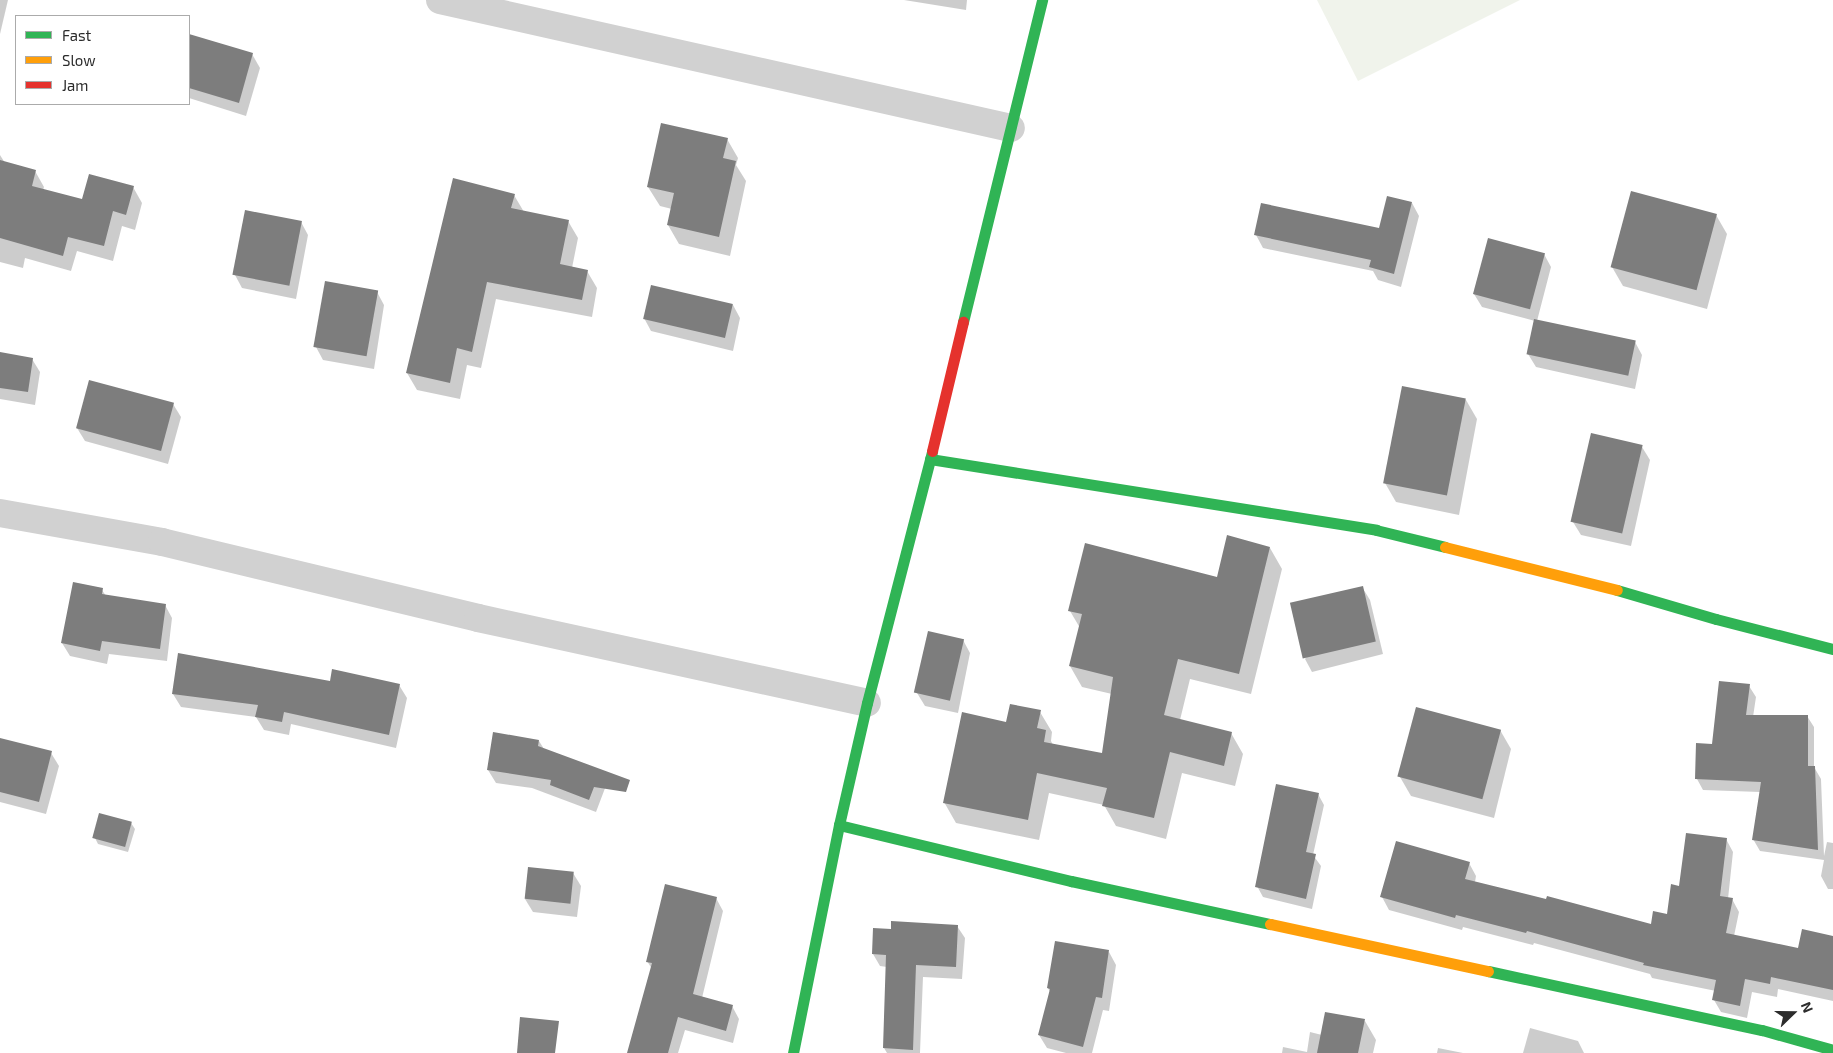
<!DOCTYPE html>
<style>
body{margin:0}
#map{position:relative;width:1833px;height:1053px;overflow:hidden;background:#fff;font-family:"Exo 2",sans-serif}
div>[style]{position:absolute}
.green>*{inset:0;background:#f0f3eb}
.shadow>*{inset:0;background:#0003}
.building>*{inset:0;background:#7d7d7d;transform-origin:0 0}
.street>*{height:28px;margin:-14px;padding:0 14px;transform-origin:14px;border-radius:14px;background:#d1d1d1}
.fast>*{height:11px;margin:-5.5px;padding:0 5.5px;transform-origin:5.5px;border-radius:5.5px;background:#30b455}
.slow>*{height:11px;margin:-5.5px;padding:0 5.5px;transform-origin:5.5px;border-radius:5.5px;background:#ff9f0a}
.jam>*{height:11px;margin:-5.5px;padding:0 5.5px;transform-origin:5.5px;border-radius:5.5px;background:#e5322d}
span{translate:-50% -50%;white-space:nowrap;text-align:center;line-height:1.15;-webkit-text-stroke:5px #fff;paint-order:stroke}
.legend{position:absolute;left:15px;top:15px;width:175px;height:90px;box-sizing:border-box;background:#fff;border:1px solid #ababab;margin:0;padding:6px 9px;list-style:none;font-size:15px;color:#2c2c2c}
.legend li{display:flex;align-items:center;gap:10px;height:25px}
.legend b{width:25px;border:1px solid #ababab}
.north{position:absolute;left:1768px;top:988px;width:50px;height:50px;-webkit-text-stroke:4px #fff;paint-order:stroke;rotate:68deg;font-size:14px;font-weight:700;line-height:20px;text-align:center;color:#2c2c2c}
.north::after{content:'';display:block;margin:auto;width:18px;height:22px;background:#2c2c2c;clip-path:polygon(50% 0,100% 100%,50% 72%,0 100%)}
</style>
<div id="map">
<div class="green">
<div style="clip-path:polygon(1317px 0,1520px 0,1358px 81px)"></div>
</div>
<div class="shadow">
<div style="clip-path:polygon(0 0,8px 0,0 34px)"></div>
<div style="clip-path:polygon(904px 0,967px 0,966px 10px)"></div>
<div style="clip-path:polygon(191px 36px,252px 54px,260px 68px,246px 116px,189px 98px)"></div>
<div style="clip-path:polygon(727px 139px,738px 158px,736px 165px,746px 181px,730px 256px,679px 244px,668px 225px,672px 209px,660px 206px,648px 187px)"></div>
<div style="clip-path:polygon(0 155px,5px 163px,35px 171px,44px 187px,43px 190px,83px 201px,133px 187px,142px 203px,135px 230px,122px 226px,113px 261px,77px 251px,71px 271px,25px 258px,23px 268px,0 262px)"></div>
<div style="clip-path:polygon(514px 195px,524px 212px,568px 221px,578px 238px,572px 268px,587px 271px,597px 288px,592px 317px,496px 299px,481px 368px,467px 365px,460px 399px,417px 390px,407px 373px)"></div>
<div style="clip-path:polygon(1412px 203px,1419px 216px,1401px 287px,1378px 280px,1373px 271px,1263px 248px,1256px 235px,1380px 229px)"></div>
<div style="clip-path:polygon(1716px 215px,1727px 234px,1707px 309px,1623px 286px,1612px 267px)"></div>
<div style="clip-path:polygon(301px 222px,308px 235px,296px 299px,242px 288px,235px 275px)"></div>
<div style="clip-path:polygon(1544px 254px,1551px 267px,1537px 321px,1635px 342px,1642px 355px,1635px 389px,1536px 367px,1528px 354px,1535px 321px,1482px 307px,1474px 294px)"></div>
<div style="clip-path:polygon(377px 292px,384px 305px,374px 369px,323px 360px,316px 347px)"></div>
<div style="clip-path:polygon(733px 305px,740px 318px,733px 351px,651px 331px,644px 318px)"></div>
<div style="clip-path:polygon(0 354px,32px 359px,40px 372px,35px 405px,0 399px)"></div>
<div style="clip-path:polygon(1403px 387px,1466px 400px,1477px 419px,1459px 515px,1396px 502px,1385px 483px)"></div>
<div style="clip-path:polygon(173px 404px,181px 417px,168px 464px,85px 441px,77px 428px)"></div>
<div style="clip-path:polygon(1642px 447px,1650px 460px,1631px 546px,1581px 535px,1573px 522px)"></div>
<div style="clip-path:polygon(1270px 548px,1282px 569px,1251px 694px,1190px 679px,1180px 720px,1231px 733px,1243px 754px,1235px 786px,1182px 773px,1166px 839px,1116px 826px,1104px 805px,1049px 793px,1039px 840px,956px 823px,944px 802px,1007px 723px,1040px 712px,1052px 732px,1051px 741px,1053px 745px,1103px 755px,1112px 694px,1082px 687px,1070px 666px,1080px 628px,1070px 611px,1218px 578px)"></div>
<div style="clip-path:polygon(1362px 587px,1370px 600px,1383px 654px,1312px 672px,1305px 659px)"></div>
<div style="clip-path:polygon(102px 590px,106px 596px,165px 605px,172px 618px,167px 661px,109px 654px,107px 664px,70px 656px,62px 643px)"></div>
<div style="clip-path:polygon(963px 640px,970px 653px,958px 713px,925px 706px,917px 693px)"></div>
<div style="clip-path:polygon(331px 683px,399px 685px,407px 698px,396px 748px,291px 724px,289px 735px,264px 730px,256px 717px,181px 707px,173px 694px)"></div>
<div style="clip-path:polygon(1749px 686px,1756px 697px,1753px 717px,1807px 716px,1814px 727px,1814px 767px,1821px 779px,1824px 856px,1827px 842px,1833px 843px,1833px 889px,1828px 889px,1821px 876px,1824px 860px,1760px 851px,1753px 839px,1760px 792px,1703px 790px,1697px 779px,1698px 745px,1713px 745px)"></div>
<div style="clip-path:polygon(1500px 730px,1511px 749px,1494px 818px,1411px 796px,1400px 777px)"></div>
<div style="clip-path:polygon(0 739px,51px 753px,59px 766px,46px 814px,0 802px)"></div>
<div style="clip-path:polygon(539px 741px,544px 749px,607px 783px,596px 812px,532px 788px,496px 783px,488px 770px)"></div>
<div style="clip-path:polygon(1318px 794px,1324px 805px,1313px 855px,1321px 866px,1312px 909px,1263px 897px,1257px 886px)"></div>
<div style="clip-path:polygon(131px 823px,135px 829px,128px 852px,98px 844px,95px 838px)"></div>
<div style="clip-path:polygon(1726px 839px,1733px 852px,1728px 899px,1732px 899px,1739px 912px,1734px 936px,1799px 950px,1833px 938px,1833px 1001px,1778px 989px,1777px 997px,1752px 992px,1747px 1018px,1721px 1012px,1714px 1000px,1716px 991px,1652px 978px,1650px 974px,1534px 943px,1533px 945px,1463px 927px,1462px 930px,1389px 910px,1382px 897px,1469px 863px,1476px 876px,1475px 882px,1652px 926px,1668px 915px,1680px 887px)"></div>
<div style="clip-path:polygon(573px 873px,581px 886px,577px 917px,533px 912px,525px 899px)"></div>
<div style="clip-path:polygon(716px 898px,723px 911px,702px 998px,732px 1006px,739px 1019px,733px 1043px,685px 1030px,678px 1053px,630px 1053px,652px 969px,647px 961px)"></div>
<div style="clip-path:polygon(957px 926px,965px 938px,962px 979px,923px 977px,920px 1053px,887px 1053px,884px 1048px,887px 967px,880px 966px,873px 954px,892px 930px)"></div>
<div style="clip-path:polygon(1109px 952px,1116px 965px,1109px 1011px,1103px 1010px,1092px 1053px,1066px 1053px,1047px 1048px,1039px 1035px,1050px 992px,1048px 988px)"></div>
<div style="clip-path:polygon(1365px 1021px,1376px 1040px,1373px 1053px,1282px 1053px,1283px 1047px,1307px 1052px,1310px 1032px,1322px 1035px)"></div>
<div style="clip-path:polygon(1530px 1028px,1578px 1041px,1584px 1053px,1523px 1053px)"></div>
<div style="clip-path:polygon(1438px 1048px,1463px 1053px,1437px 1053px)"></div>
</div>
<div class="building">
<div style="clip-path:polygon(189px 34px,253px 53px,239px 103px,189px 88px)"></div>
<div style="clip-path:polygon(661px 123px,728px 138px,723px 158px,736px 161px,719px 237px,667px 225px,674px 193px,647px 187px)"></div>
<div style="clip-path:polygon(0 160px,36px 170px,32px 186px,82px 199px,89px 174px,134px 186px,126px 215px,113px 211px,104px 246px,68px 237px,63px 256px,0 238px)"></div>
<div style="clip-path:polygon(453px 178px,515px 194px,511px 208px,569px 220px,560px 264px,588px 270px,582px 300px,487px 282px,472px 352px,457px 348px,450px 383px,406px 373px)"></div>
<div style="left:1631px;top:191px;width:89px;height:79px;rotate:15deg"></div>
<div style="clip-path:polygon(1387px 196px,1412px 202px,1394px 274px,1369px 267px,1371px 260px,1254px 235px,1261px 203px,1379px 228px)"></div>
<div style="left:245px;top:210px;width:58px;height:66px;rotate:11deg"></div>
<div style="left:1488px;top:238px;width:59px;height:58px;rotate:15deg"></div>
<div style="left:325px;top:281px;width:54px;height:67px;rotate:10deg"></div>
<div style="left:651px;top:285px;width:84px;height:35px;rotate:13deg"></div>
<div style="left:1534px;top:319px;width:104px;height:36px;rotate:12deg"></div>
<div style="clip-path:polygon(0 352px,33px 358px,28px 392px,0 388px)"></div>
<div style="left:89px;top:380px;width:88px;height:50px;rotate:15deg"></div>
<div style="left:1402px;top:386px;width:65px;height:99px;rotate:11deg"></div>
<div style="left:1591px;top:433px;width:53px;height:91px;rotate:13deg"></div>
<div style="clip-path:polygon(1227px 535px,1270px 547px,1239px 674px,1178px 659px,1164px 715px,1232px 732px,1224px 766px,1170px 752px,1154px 818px,1102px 806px,1107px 788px,1037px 773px,1028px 820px,943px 803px,962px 712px,1006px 722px,1010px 704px,1041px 710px,1037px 728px,1046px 730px,1044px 742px,1102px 753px,1113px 677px,1069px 666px,1082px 614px,1068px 611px,1085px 543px,1217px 577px)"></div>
<div style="clip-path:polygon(73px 582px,103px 588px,102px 594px,166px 604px,160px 649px,102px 641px,100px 651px,61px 643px)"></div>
<div style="left:1363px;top:586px;width:57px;height:75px;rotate:77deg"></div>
<div style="left:928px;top:631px;width:37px;height:63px;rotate:13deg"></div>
<div style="clip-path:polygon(178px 653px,330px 681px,332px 669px,400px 684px,389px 735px,284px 712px,282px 722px,255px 717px,258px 705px,172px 694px)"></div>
<div style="clip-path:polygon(1719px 681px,1750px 684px,1746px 715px,1808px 715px,1808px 766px,1815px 766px,1818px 850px,1752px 840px,1761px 782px,1695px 779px,1696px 743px,1712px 744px)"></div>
<div style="left:1416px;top:707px;width:88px;height:72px;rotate:15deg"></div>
<div style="clip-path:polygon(493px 732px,539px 740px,538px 746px,630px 780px,626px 792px,594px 787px,589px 800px,550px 785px,551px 780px,487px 770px)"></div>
<div style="clip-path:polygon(0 738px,52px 751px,39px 802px,0 792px)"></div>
<div style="clip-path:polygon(1276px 784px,1319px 793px,1306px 852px,1316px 854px,1306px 899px,1255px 887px)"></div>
<div style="left:99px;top:813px;width:34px;height:26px;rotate:15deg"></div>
<div style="clip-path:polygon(1686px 833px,1727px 838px,1720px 896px,1733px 898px,1726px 933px,1798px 948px,1802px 929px,1833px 936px,1833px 990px,1771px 977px,1770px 984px,1745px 979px,1740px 1006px,1712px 1000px,1716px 980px,1643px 965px,1644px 963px,1527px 931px,1526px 933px,1456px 915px,1455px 918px,1380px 897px,1396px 841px,1470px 862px,1465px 879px,1546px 899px,1547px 896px,1651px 924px,1653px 911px,1667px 914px,1671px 884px,1679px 886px)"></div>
<div style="left:528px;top:867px;width:46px;height:32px;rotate:6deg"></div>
<div style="clip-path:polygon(665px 884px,717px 897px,693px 994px,733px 1005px,726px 1031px,678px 1017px,668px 1053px,627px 1053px,652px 963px,646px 962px)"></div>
<div style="clip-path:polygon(891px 921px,958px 925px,956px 967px,916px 965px,913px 1050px,883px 1048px,886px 955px,872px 954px,873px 928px,891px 929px)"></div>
<div style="clip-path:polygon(1055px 941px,1109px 950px,1102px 998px,1096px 997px,1083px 1047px,1038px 1035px,1050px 989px,1047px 988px)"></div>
<div style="clip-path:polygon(1325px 1012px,1365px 1019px,1358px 1053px,1317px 1053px)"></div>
<div style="clip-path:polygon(520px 1017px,559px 1021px,555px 1053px,517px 1053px)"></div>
</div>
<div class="street">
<div style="left:440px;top:0;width:585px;rotate:12.64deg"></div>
<div style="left:0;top:513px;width:165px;rotate:10.1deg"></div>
<div style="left:162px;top:542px;width:325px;rotate:13.5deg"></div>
<div style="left:478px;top:618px;width:398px;rotate:12.3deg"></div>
</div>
<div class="fast">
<div style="left:963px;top:322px;width:332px;rotate:-76.2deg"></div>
<div style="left:930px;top:459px;width:452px;rotate:9deg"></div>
<div style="left:1376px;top:530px;width:71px;rotate:13.8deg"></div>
<div style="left:1617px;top:590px;width:103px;rotate:16.3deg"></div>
<div style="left:1716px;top:619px;width:121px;rotate:14.4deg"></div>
<div style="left:839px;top:825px;width:239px;rotate:13.6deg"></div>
<div style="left:1071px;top:881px;width:204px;rotate:12.2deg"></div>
<div style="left:1488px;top:971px;width:280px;rotate:12.2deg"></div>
<div style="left:1762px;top:1030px;width:74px;rotate:15.7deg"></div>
<div style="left:793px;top:1053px;width:233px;rotate:-78.6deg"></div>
<div style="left:839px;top:825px;width:125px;rotate:-77.1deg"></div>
<div style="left:867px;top:703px;width:260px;rotate:-75.5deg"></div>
</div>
<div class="slow">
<div style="left:1445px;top:547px;width:177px;rotate:14deg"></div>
<div style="left:1270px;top:924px;width:223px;rotate:12.2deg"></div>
</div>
<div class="jam">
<div style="left:932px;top:451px;width:133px;rotate:-76.5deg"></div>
</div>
<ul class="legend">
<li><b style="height:6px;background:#30b455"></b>Fast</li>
<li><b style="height:6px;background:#ff9f0a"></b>Slow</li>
<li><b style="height:6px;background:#e5322d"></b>Jam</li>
</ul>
<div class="north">N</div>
</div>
